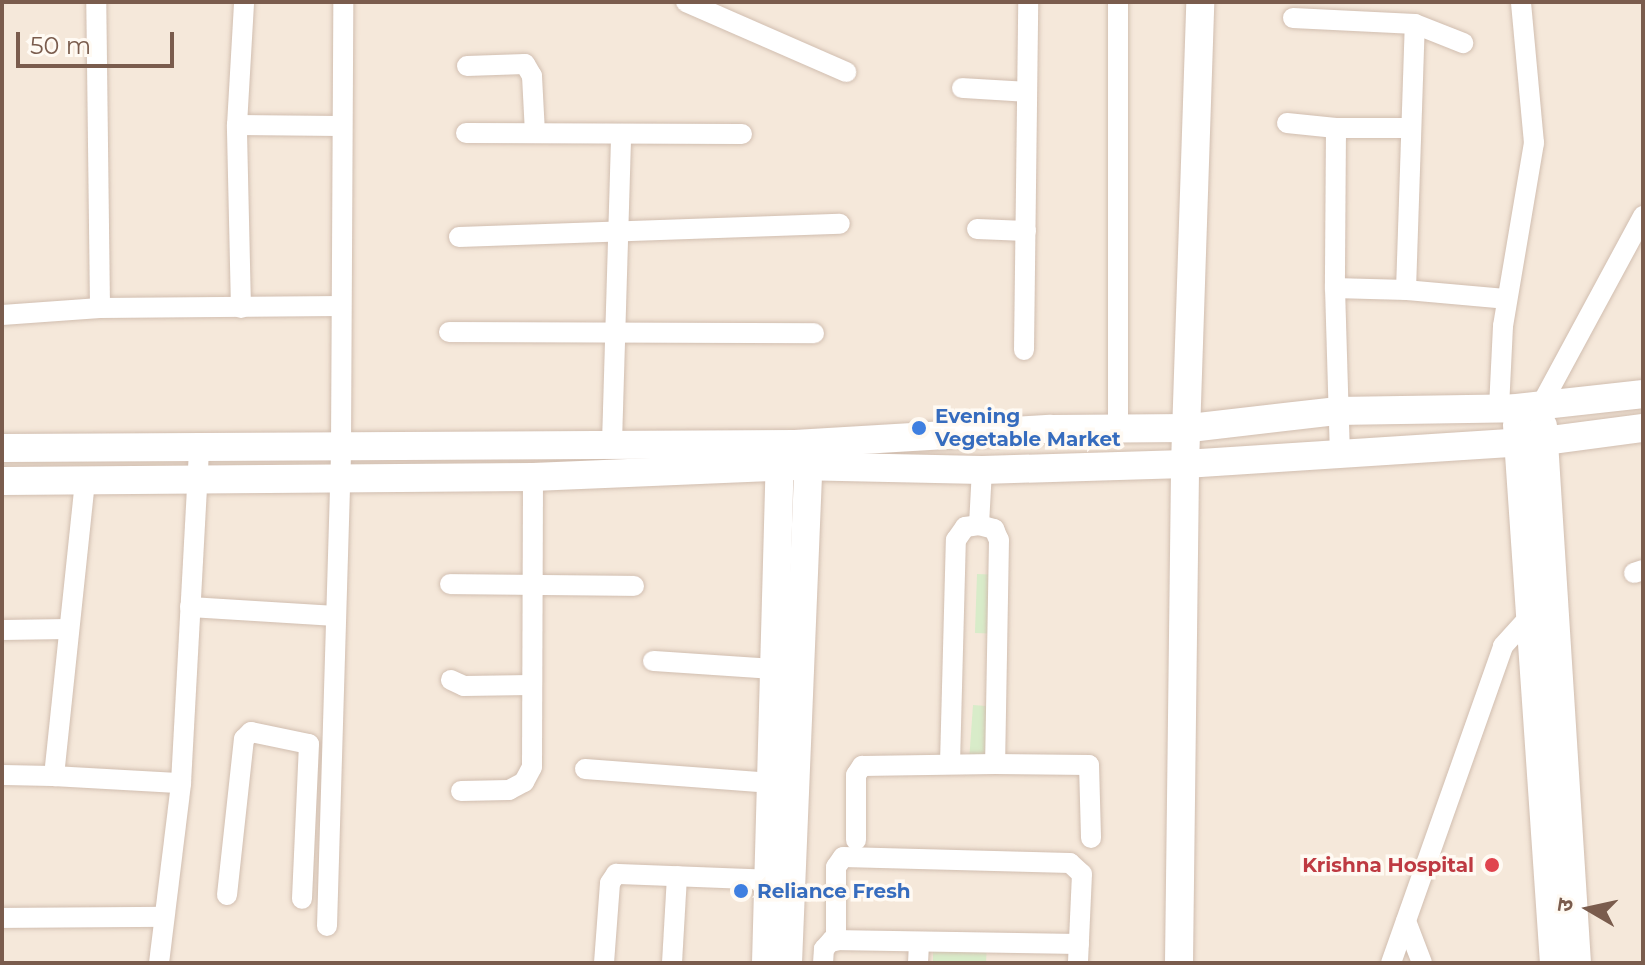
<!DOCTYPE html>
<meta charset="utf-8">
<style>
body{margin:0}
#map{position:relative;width:1645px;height:965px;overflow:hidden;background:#fdf6ec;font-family:Montserrat,"Noto Sans Devanagari",sans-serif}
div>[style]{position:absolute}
.residential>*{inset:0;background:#f5e8da;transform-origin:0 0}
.green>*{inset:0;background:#d8ecc9;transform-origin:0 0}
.roads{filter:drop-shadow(0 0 2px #d1beb0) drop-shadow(0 0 2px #d1beb0)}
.street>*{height:20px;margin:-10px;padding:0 10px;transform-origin:10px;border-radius:10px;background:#fff}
.secondary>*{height:28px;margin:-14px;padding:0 14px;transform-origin:14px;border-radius:14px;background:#fff}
.dots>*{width:22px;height:22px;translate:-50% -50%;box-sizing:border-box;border:4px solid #fffaf3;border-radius:50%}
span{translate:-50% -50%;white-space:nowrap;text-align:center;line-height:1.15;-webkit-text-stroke:7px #fffaf3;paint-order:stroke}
.shop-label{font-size:20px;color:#366cbe;font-weight:700}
.left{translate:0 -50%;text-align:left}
.health-label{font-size:20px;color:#be3a42;font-weight:700}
.right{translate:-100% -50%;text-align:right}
.frame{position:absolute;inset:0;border:4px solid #7a5c4d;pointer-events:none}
.north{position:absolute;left:1549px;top:869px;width:80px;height:80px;-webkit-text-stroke:6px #fffaf3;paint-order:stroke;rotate:279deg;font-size:22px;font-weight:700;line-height:32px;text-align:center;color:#7a5c4d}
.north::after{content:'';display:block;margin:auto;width:28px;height:36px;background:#7a5c4d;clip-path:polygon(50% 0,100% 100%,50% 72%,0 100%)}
.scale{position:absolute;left:16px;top:32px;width:158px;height:36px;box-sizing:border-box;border:4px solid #7a5c4d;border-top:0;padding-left:10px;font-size:24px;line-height:28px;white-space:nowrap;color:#7a5c4d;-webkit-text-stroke:6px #fffaf3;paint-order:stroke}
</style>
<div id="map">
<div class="residential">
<div style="left:2px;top:2px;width:1641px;height:961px"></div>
</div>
<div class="green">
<div style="left:977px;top:574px;width:28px;height:59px;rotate:2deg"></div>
<div style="left:973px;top:705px;width:27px;height:52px;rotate:4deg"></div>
<div style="clip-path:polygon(933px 942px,987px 945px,986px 963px,933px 963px)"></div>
</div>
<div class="roads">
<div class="street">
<div style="left:686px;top:2px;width:175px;rotate:23.6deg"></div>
<div style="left:1293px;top:18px;width:122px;rotate:2.8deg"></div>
<div style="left:1415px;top:24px;width:52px;rotate:21.6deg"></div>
<div style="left:467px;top:66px;width:58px;rotate:-2deg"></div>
<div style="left:525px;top:64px;width:14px;rotate:60deg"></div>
<div style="left:532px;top:76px;width:57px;rotate:87deg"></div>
<div style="left:962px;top:88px;width:65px;rotate:3.5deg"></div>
<div style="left:1287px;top:123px;width:49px;rotate:5.8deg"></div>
<div style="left:237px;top:125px;width:102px;rotate:0.6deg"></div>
<div style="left:1409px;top:128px;width:73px;rotate:180deg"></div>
<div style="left:1336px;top:128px;width:160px;rotate:90.4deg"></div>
<div style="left:1335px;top:288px;width:71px;rotate:1.6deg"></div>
<div style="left:1406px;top:290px;width:266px;rotate:-88.1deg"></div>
<div style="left:466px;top:133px;width:276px;rotate:0.2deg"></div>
<div style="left:977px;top:229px;width:49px;rotate:2.3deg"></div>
<div style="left:459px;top:237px;width:381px;rotate:-2deg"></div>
<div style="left:1335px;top:288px;width:167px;rotate:88.3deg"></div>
<div style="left:1406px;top:290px;width:101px;rotate:5.1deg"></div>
<div style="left:100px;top:308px;width:241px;rotate:-0.5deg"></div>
<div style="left:241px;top:308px;width:183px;rotate:-91.3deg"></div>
<div style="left:237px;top:125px;width:123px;rotate:-86.7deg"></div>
<div style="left:2px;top:315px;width:98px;rotate:-4.1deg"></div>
<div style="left:100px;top:308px;width:306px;rotate:-90.7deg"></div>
<div style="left:449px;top:332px;width:365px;rotate:0.2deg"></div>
<div style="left:1024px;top:350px;width:348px;rotate:-89.3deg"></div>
<div style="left:1541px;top:405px;width:215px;rotate:-61.6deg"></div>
<div style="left:1499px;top:408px;width:82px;rotate:-87.2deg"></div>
<div style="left:1503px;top:326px;width:186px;rotate:-80.4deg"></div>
<div style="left:1534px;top:143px;width:142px;rotate:-95.3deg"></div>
<div style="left:1118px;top:427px;width:425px;rotate:-90deg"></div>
<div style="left:612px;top:443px;width:309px;rotate:-88.3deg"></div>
<div style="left:979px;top:525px;width:55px;rotate:-86.9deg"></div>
<div style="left:1634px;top:573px;width:9px;rotate:-18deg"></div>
<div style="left:450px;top:584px;width:184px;rotate:0.6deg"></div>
<div style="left:190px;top:607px;width:146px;rotate:3.5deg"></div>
<div style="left:2px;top:630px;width:67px;rotate:-0.9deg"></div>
<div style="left:653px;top:661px;width:122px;rotate:3.8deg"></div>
<div style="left:451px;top:680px;width:14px;rotate:25deg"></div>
<div style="left:464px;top:686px;width:67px;rotate:-0.9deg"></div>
<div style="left:950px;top:764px;width:224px;rotate:-88.5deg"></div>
<div style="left:956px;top:540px;width:16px;rotate:-55deg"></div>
<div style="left:965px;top:527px;width:14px;rotate:-8deg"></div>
<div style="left:979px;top:525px;width:16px;rotate:15deg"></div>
<div style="left:994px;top:529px;width:12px;rotate:66deg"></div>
<div style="left:999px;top:540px;width:224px;rotate:91deg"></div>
<div style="left:585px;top:769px;width:201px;rotate:4.3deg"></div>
<div style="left:2px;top:775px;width:52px;rotate:1.1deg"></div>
<div style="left:54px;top:776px;width:298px;rotate:-84deg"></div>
<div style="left:54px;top:776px;width:127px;rotate:3.2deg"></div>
<div style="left:461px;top:791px;width:48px;rotate:-1.2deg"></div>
<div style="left:509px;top:790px;width:17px;rotate:-28deg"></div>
<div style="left:524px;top:782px;width:17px;rotate:-62deg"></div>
<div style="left:532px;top:767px;width:290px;rotate:-89.8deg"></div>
<div style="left:856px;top:840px;width:65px;rotate:-90deg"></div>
<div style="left:856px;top:775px;width:11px;rotate:-56deg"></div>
<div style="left:862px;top:766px;width:133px;rotate:-0.9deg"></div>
<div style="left:995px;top:764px;width:94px;rotate:0.6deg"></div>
<div style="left:1089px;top:765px;width:73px;rotate:88.4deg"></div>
<div style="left:227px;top:895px;width:157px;rotate:-83.8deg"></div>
<div style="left:244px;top:739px;width:10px;rotate:-45deg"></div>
<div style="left:251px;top:732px;width:59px;rotate:11.7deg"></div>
<div style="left:309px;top:744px;width:155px;rotate:92.6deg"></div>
<div style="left:2px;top:918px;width:161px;rotate:-0.4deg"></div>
<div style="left:1406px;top:921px;width:45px;rotate:69.1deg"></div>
<div style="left:327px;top:926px;width:478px;rotate:-88.3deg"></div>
<div style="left:341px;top:448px;width:446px;rotate:-89.7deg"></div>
<div style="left:836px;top:941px;width:74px;rotate:-90deg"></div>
<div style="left:836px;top:867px;width:12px;rotate:-55deg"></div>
<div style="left:843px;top:857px;width:227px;rotate:1.5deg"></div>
<div style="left:1070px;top:863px;width:16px;rotate:43deg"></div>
<div style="left:1082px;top:874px;width:89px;rotate:92.6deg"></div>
<div style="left:159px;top:963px;width:181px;rotate:-83deg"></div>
<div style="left:181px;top:783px;width:333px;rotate:-86.9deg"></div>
<div style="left:604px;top:963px;width:80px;rotate:-85.7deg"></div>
<div style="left:610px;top:883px;width:11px;rotate:-56deg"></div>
<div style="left:616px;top:874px;width:155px;rotate:2.2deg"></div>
<div style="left:672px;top:963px;width:87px;rotate:-86.7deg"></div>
<div style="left:823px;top:963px;width:14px;rotate:-86deg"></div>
<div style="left:824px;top:949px;width:12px;rotate:-48deg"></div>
<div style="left:832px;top:940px;width:247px;rotate:0.9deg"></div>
<div style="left:918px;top:963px;width:21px;rotate:-87deg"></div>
<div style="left:1391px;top:963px;width:336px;rotate:-70.5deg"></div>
<div style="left:1503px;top:646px;width:42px;rotate:-47.9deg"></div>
</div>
<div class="secondary">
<div style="left:1517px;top:425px;width:539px;rotate:86.07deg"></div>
<div style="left:1543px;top:426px;width:538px;rotate:86.38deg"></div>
<div style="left:2px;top:448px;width:793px;rotate:-0.29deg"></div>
<div style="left:795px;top:444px;width:256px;rotate:-3.4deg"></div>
<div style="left:1051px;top:429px;width:139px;rotate:-0.4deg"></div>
<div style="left:1190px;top:428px;width:147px;rotate:-6.6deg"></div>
<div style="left:1336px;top:411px;width:181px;rotate:-0.9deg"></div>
<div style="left:1517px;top:408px;width:127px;rotate:-6.3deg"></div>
<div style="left:2px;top:481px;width:531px;rotate:-0.43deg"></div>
<div style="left:533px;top:477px;width:262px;rotate:-2.4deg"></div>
<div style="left:795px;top:466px;width:187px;rotate:1.2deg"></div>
<div style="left:982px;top:470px;width:203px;rotate:-1.7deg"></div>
<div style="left:1185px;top:464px;width:360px;rotate:-3.7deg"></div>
<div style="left:1544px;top:441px;width:100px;rotate:-7.5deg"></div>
<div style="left:766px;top:963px;width:511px;rotate:-88.43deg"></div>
<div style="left:788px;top:963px;width:511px;rotate:-87.65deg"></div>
<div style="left:1179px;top:963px;width:499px;rotate:-89.3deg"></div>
<div style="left:1185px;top:464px;width:462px;rotate:-88.1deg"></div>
</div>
</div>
<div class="dots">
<div style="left:919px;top:428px;background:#3f7fe0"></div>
<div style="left:1492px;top:865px;background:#e0444e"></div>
<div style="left:741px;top:891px;background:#3f7fe0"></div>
</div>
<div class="shop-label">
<span class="left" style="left:935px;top:428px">Evening<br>Vegetable Market</span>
<span class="left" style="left:757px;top:891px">Reliance Fresh</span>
</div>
<div class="health-label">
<span class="right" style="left:1474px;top:865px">Krishna Hospital</span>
</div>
<div class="frame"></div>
<div class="north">उ</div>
<div class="scale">50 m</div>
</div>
